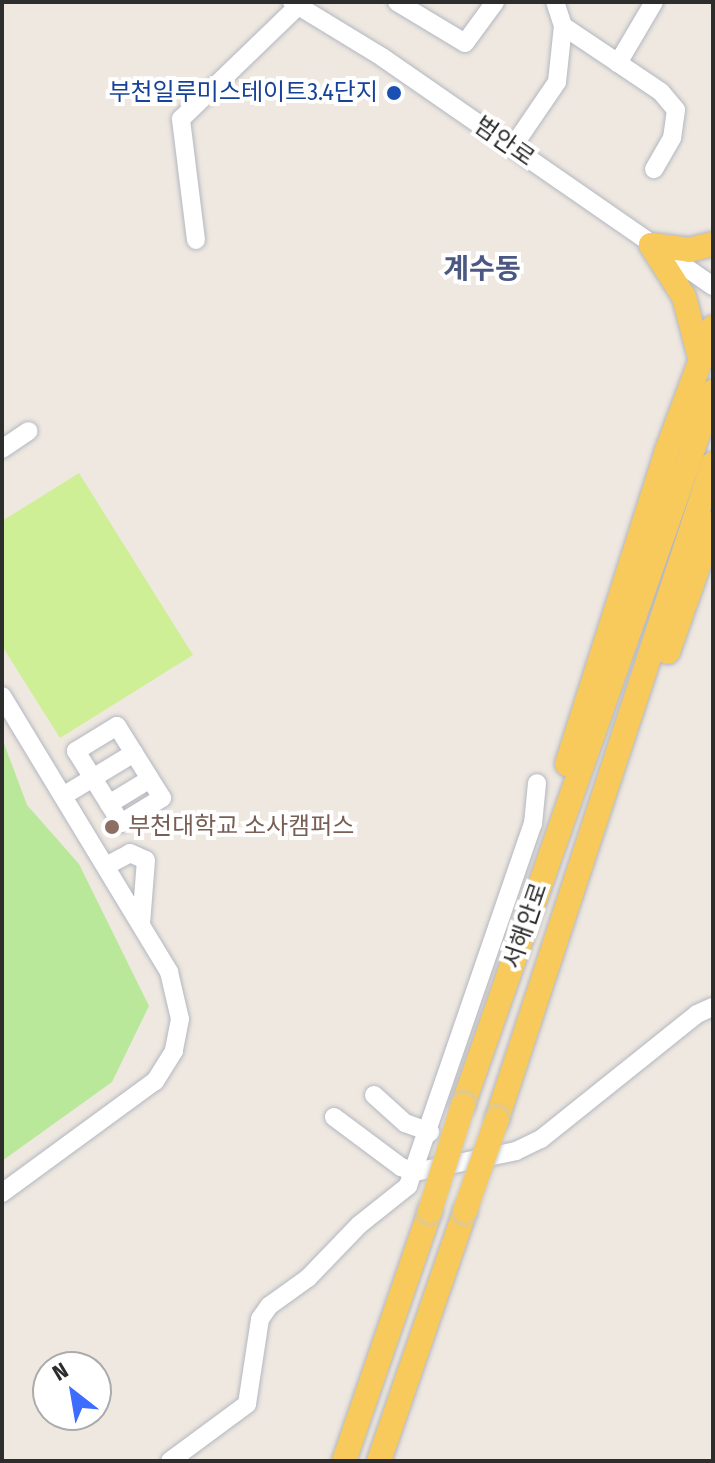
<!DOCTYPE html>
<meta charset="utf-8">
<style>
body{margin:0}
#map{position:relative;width:715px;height:1463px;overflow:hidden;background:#efe8e0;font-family:"Fira Sans Condensed","Noto Sans KR",sans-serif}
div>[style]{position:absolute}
.green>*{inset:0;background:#b9e89a}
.pitch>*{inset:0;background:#cfef96}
.roads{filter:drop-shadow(0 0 2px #b3b7c1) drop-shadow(0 0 2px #b3b7c1)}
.minor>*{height:18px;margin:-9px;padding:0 9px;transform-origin:9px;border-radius:9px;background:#fff}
.major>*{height:24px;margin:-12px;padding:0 12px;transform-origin:12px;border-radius:12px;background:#f8ca5c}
.bridges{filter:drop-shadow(0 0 2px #c8c8c8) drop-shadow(0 0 2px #c8c8c8)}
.major-bridge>*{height:24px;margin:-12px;padding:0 12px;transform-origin:12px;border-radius:12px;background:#f8ca5c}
.dots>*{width:22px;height:22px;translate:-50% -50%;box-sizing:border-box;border:4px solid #fff;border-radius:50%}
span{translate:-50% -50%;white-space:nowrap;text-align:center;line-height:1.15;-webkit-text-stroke:8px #fff;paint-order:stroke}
.transit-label{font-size:24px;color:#164399}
.right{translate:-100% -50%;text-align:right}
.street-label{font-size:24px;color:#2d2d2d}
.education-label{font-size:24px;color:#785e54}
.left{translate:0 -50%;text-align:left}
.quarter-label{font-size:28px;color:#4b5881;font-weight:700}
.frame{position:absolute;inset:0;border:4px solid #2d2d2d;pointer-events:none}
.north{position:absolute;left:32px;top:1351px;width:80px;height:80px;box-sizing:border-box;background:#fff;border:2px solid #ababab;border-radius:50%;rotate:329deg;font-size:22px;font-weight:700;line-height:32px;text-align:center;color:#2d2d2d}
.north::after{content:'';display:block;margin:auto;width:28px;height:36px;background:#3d6dff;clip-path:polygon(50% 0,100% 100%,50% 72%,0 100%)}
</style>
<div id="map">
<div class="green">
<div style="clip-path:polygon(2px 738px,27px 805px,79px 864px,149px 1006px,112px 1082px,2px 1161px)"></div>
</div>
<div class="pitch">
<div style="clip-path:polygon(79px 473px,193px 655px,60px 738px,2px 646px,2px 521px)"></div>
</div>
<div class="roads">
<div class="minor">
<div style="left:292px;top:2px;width:105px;rotate:31.4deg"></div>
<div style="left:382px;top:57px;width:402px;rotate:34.7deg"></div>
<div style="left:397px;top:2px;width:79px;rotate:31.1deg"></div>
<div style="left:465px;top:43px;width:51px;rotate:-53.8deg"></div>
<div style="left:654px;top:2px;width:71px;rotate:120.5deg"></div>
<div style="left:618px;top:63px;width:52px;rotate:34deg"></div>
<div style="left:661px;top:92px;width:23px;rotate:50deg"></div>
<div style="left:676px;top:110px;width:28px;rotate:98deg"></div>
<div style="left:672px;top:138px;width:36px;rotate:120deg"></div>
<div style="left:563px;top:26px;width:66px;rotate:33.9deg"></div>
<div style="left:512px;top:148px;width:80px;rotate:-55.7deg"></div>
<div style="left:557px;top:82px;width:56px;rotate:-83.9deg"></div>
<div style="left:563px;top:26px;width:25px;rotate:-108deg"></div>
<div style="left:196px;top:240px;width:122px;rotate:-97.1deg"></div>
<div style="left:181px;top:119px;width:163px;rotate:-44deg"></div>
<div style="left:2px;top:449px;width:32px;rotate:-34deg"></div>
<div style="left:2px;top:696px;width:323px;rotate:58.8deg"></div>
<div style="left:169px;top:972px;width:48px;rotate:76.8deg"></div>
<div style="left:180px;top:1019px;width:33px;rotate:101deg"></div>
<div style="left:174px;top:1051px;width:36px;rotate:122deg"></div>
<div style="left:155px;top:1081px;width:190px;rotate:143.8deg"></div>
<div style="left:117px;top:726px;width:85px;rotate:58deg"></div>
<div style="left:162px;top:798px;width:48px;rotate:148.6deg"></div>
<div style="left:121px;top:823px;width:85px;rotate:-122deg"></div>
<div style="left:76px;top:751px;width:48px;rotate:-31.4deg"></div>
<div style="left:63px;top:796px;width:83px;rotate:-31.2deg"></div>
<div style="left:109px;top:804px;width:48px;rotate:-31.4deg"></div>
<div style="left:106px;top:866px;width:27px;rotate:-28deg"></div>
<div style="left:130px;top:853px;width:17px;rotate:24deg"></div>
<div style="left:146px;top:860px;width:64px;rotate:94.5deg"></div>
<div style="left:374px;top:1095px;width:42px;rotate:42.1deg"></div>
<div style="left:405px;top:1123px;width:27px;rotate:20deg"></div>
<div style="left:334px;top:1117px;width:84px;rotate:36.7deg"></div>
<div style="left:401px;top:1167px;width:15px;rotate:20deg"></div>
<div style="left:415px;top:1172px;width:103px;rotate:-11.7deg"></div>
<div style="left:516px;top:1151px;width:28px;rotate:-26deg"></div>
<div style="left:541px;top:1139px;width:200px;rotate:-38.7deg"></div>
<div style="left:697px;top:1014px;width:17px;rotate:-24deg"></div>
<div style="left:170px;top:1461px;width:96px;rotate:-36.5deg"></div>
<div style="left:247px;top:1404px;width:86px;rotate:-81.3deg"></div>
<div style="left:260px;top:1319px;width:16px;rotate:-55deg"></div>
<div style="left:269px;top:1306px;width:48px;rotate:-35.7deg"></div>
<div style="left:308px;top:1278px;width:74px;rotate:-46.1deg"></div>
<div style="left:359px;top:1225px;width:63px;rotate:-38.5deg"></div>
<div style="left:408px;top:1186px;width:383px;rotate:-71deg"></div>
<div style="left:533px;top:824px;width:41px;rotate:-84.4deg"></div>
</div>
<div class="major">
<div style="left:651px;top:245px;width:62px;rotate:57.6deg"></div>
<div style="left:684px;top:297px;width:59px;rotate:75.3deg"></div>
<div style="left:651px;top:245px;width:38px;rotate:7deg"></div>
<div style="left:689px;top:250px;width:25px;rotate:-14deg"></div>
<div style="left:668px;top:652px;width:136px;rotate:-70.6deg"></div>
<div style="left:567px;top:764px;width:326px;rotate:-72.3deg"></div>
<div style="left:666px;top:453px;width:134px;rotate:-69.5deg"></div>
<div style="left:463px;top:1105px;width:756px;rotate:-70.68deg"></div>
<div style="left:497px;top:1119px;width:690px;rotate:-71.75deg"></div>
<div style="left:344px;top:1461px;width:264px;rotate:-71deg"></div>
<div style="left:379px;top:1461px;width:264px;rotate:-71deg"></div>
</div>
</div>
<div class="bridges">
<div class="major-bridge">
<div style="left:430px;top:1211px;width:111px;rotate:-72.7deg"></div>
<div style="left:465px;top:1211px;width:97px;rotate:-70.8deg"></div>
</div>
</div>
<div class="dots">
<div style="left:394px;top:93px;background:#1a4fb4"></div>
<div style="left:112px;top:827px;background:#8d6e63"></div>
</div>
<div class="transit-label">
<span class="right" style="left:378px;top:93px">부천일루미스테이트3.4단지</span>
</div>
<div class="street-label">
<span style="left:504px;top:142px;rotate:35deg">범안로</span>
<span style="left:526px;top:926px;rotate:-71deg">서해안로</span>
</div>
<div class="education-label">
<span class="left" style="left:128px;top:827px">부천대학교 소사캠퍼스</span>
</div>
<div class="quarter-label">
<span style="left:482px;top:269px">계수동</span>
</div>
<div class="frame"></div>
<div class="north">N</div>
</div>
